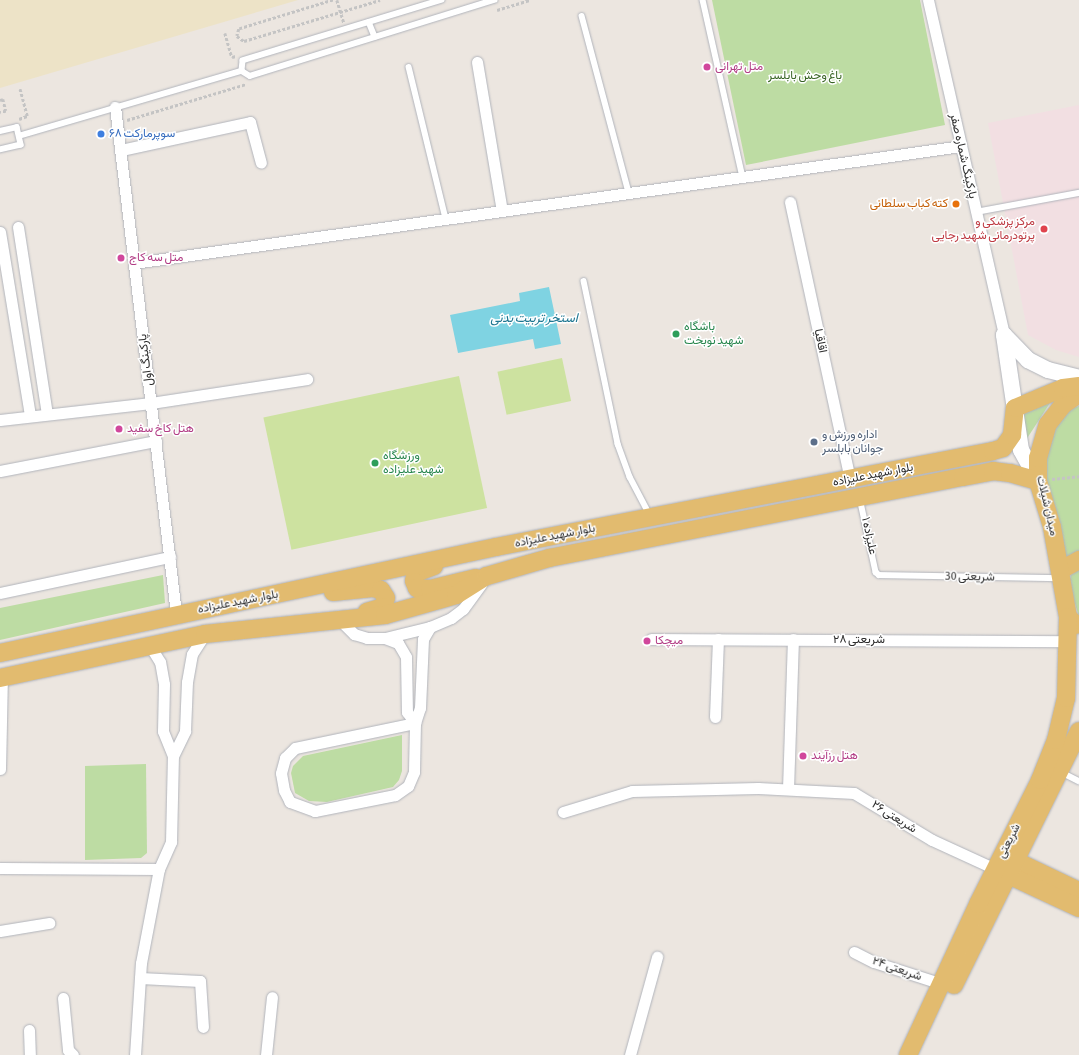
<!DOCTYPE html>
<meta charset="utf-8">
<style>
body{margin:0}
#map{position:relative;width:1079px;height:1055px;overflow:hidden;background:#ece6e0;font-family:"Asap Condensed",Vazirmatn,sans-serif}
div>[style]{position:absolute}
.medical>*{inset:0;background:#f2dfe2}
.green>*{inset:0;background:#bddca3}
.sand>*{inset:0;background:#ede3c7}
.pitch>*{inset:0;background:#cde2a0;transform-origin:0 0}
.water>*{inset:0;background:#7fd3e2}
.path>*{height:2.5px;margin-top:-1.25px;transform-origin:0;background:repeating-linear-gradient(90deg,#c4c4c4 0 3px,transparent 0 5px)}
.roads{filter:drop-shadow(0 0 1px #b1b4bb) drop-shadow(0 0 1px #b1b4bb)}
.service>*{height:5.5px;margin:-2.75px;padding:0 2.75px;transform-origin:2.75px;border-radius:2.75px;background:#fff}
.minor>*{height:11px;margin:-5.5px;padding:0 5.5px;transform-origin:5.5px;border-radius:5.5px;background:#fff}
.secondary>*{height:16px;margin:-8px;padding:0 8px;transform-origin:8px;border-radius:8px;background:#fff}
.primary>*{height:18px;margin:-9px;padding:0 9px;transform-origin:9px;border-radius:9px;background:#e2bb6f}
.dots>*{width:11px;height:11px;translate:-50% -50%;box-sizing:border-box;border:2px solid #fff;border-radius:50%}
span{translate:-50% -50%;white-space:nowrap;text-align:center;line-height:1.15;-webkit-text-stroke:3px #fff;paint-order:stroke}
.hotel-label{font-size:12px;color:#b23c85}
.left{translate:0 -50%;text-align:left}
.park-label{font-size:12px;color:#376323}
.shop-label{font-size:12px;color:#366cbe}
.street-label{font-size:12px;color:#2c2c2c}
.food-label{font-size:12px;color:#c56008}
.right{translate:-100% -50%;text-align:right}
.health-label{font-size:12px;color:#be3a42}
.leisure-label{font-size:12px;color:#27864d}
.service-label{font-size:12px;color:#4e5e75}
.water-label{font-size:13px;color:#1c7590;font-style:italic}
</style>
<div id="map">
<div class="medical">
<div style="clip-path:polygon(1079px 105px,1079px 357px,1056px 350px,1028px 335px,988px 123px)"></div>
</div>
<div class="green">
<div style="clip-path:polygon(712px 0,920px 0,945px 125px,746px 165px)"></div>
<div style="clip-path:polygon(1050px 403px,1026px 440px,1021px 414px)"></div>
<div style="clip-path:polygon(1079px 406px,1079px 553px,1062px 561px,1044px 476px,1044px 459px,1052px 430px,1069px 409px)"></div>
<div style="clip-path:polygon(1079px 569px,1079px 617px,1069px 584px,1071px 575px)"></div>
<div style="clip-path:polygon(163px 575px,165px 603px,0 640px,0 608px)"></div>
<div style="clip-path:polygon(402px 735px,402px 771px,399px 780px,393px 787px,327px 802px,309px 801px,295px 793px,291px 773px,293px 766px,303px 756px)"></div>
<div style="clip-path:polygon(146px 764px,147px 853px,141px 858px,85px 860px,85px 766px)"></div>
</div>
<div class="sand">
<div style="clip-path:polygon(0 0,298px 0,0 88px)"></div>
</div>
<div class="pitch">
<div style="left:562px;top:358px;width:44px;height:66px;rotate:78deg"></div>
<div style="left:459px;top:376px;width:135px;height:200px;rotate:78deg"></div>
</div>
<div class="water">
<div style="clip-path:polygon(549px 287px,561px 344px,535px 349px,533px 339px,458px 353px,450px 315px,520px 301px,519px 293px)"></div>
</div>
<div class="path">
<div style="left:333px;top:0;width:98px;rotate:162.9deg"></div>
<div style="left:239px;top:29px;width:7px;rotate:106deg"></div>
<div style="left:237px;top:36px;width:9px;rotate:36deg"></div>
<div style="left:244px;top:41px;width:142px;rotate:-16.8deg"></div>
<div style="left:337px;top:0;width:24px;rotate:73deg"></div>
<div style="left:497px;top:10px;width:34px;rotate:-17deg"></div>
<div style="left:225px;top:33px;width:25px;rotate:74deg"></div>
<div style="left:232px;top:57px;width:4px;rotate:-14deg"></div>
<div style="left:0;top:100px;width:3px;rotate:-18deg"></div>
<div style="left:3px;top:99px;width:12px;rotate:76deg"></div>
<div style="left:6px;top:111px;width:6px;rotate:162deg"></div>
<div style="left:19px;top:119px;width:9px;rotate:-21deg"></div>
<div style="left:27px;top:116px;width:28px;rotate:-105deg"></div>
<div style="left:127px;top:120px;width:124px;rotate:-16.8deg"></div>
<div style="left:1052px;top:479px;width:27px;rotate:-6deg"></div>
</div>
<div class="roads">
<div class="service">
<div style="left:442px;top:0;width:208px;rotate:163deg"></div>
<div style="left:243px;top:61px;width:10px;rotate:96deg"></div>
<div style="left:242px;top:71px;width:9px;rotate:32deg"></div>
<div style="left:250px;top:76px;width:256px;rotate:-17.3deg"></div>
<div style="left:703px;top:0;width:181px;rotate:77.3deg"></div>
<div style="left:582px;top:16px;width:183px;rotate:75.1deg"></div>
<div style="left:369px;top:22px;width:16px;rotate:68deg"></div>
<div style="left:409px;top:67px;width:156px;rotate:76.3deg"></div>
<div style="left:0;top:131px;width:17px;rotate:-13deg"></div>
<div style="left:17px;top:127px;width:18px;rotate:77deg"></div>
<div style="left:21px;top:145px;width:22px;rotate:167deg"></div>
<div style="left:19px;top:136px;width:232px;rotate:-16.3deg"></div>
<div style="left:976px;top:212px;width:105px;rotate:-10.5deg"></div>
<div style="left:584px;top:281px;width:167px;rotate:78.2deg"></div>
<div style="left:618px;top:444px;width:35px;rotate:70deg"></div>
<div style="left:630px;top:477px;width:43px;rotate:62.2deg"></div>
<div style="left:860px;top:498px;width:76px;rotate:77.8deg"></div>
<div style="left:876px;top:572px;width:4px;rotate:45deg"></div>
<div style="left:879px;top:575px;width:180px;rotate:1deg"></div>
<div style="left:1061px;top:772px;width:20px;rotate:27deg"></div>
</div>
<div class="minor">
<div style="left:928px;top:0;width:344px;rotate:77.2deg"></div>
<div style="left:477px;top:62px;width:151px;rotate:80.5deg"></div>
<div style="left:115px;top:107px;width:510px;rotate:83.13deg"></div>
<div style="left:121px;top:150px;width:132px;rotate:-12.2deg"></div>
<div style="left:250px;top:122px;width:42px;rotate:75deg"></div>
<div style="left:790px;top:202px;width:284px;rotate:77.8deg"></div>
<div style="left:18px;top:227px;width:189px;rotate:81.2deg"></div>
<div style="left:0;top:232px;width:186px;rotate:80.7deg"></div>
<div style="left:134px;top:263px;width:835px;rotate:-8.05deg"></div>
<div style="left:0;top:420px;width:152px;rotate:-6.4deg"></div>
<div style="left:151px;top:403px;width:158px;rotate:-8.7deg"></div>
<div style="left:0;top:471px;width:159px;rotate:-10.9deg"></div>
<div style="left:0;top:593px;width:174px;rotate:-12deg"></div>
<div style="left:338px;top:618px;width:23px;rotate:45deg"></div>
<div style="left:354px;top:634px;width:14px;rotate:17deg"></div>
<div style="left:367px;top:638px;width:18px"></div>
<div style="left:385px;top:638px;width:46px;rotate:-13.7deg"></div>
<div style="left:430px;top:627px;width:23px;rotate:-23deg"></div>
<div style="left:451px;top:618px;width:15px;rotate:-37deg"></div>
<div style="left:463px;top:609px;width:31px;rotate:-54deg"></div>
<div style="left:385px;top:638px;width:14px;rotate:21deg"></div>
<div style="left:398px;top:643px;width:16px;rotate:60deg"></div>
<div style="left:406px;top:657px;width:55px;rotate:89deg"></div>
<div style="left:407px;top:712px;width:14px;rotate:54deg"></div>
<div style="left:651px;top:639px;width:416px;rotate:0.3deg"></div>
<div style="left:715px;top:717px;width:78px;rotate:-87.8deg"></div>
<div style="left:415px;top:723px;width:49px;rotate:91.2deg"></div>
<div style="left:414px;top:772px;width:15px;rotate:113deg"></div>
<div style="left:408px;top:786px;width:16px;rotate:145deg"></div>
<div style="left:395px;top:795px;width:82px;rotate:168.7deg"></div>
<div style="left:315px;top:811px;width:27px;rotate:-160deg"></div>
<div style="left:290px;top:802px;width:13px;rotate:-117deg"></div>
<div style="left:284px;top:790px;width:17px;rotate:-100deg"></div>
<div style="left:281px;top:773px;width:16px;rotate:-75deg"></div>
<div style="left:285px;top:758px;width:14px;rotate:-45deg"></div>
<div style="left:295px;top:748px;width:123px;rotate:-11.8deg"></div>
<div style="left:415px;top:723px;width:16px;rotate:-72deg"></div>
<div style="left:420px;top:708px;width:69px;rotate:-87.5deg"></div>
<div style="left:423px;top:639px;width:14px;rotate:-60deg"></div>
<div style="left:173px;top:756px;width:28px;rotate:-64deg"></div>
<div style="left:185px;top:731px;width:49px;rotate:-87.7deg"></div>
<div style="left:187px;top:682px;width:28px;rotate:-80deg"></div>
<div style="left:192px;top:654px;width:24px;rotate:-57deg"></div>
<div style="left:0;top:769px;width:92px;rotate:-88.8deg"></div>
<div style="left:788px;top:789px;width:150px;rotate:-88.1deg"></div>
<div style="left:563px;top:812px;width:72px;rotate:-16.9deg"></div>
<div style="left:632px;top:791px;width:126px;rotate:-1.4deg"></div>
<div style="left:758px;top:788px;width:96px;rotate:3deg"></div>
<div style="left:854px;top:793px;width:91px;rotate:31.1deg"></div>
<div style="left:932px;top:840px;width:69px;rotate:24.7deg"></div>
<div style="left:0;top:868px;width:159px;rotate:0.4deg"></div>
<div style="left:0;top:931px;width:50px;rotate:-9.3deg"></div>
<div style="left:854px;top:952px;width:22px;rotate:27deg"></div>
<div style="left:874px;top:962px;width:71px;rotate:17.9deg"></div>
<div style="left:140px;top:978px;width:60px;rotate:2.9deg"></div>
<div style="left:200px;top:981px;width:46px;rotate:86.3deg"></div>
<div style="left:63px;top:998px;width:52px;rotate:84.5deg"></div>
<div style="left:68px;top:1050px;width:7px;rotate:45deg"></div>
<div style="left:29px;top:1030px;width:25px;rotate:88deg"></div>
<div style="left:135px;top:1055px;width:92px;rotate:-86.3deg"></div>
<div style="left:141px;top:963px;width:96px;rotate:-79.2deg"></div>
<div style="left:159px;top:869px;width:30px;rotate:-66deg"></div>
<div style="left:171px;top:842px;width:86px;rotate:-88.7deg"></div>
<div style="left:173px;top:756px;width:27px;rotate:-112deg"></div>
<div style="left:163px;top:731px;width:47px;rotate:-88.8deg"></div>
<div style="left:164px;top:684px;width:22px;rotate:-100deg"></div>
<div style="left:160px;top:662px;width:19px;rotate:-122deg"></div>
<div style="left:266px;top:1055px;width:58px;rotate:-84.1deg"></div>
<div style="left:630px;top:1055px;width:102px;rotate:-74.6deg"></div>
</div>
<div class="secondary">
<div style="left:1004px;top:335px;width:116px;rotate:81.6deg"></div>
<div style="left:1021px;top:450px;width:35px;rotate:61deg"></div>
<div style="left:1004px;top:335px;width:35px;rotate:46deg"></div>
<div style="left:1028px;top:360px;width:22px;rotate:27deg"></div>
<div style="left:1048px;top:370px;width:32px;rotate:14deg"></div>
</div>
<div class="primary">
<div style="left:434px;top:566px;width:19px;rotate:159deg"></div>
<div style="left:416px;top:573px;width:8px;rotate:104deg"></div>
<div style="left:414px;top:581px;width:8px;rotate:67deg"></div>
<div style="left:417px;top:588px;width:13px;rotate:4deg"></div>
<div style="left:430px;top:589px;width:47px;rotate:-13.4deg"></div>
<div style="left:1061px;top:570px;width:21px;rotate:-29deg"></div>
<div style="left:333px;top:592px;width:40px;rotate:-5.7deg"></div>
<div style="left:373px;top:588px;width:8px;rotate:14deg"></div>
<div style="left:381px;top:590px;width:9px;rotate:58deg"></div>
<div style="left:386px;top:598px;width:9px;rotate:108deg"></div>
<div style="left:383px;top:607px;width:17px;rotate:163deg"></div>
<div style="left:1076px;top:625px;width:11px;rotate:-135deg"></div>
<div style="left:1068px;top:617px;width:91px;rotate:-100.1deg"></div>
<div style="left:1052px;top:527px;width:48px;rotate:-106.9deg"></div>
<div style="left:1038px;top:481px;width:23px;rotate:-90deg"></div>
<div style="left:1038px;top:458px;width:35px;rotate:-74deg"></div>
<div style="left:1048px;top:424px;width:24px;rotate:-52deg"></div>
<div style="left:1063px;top:405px;width:19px;rotate:-35deg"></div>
<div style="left:0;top:653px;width:507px;rotate:-12.06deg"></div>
<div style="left:496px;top:547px;width:506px;rotate:-10.93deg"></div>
<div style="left:993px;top:451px;width:10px;rotate:-17deg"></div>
<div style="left:1003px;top:448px;width:16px;rotate:-55deg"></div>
<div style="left:1012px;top:435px;width:27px;rotate:-84deg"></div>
<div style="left:1015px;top:408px;width:52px;rotate:-22.6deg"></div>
<div style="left:1063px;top:388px;width:16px;rotate:-7deg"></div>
<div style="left:0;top:678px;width:210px;rotate:-12.1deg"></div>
<div style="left:205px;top:634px;width:181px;rotate:-6deg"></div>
<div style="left:385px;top:615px;width:74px;rotate:-15.7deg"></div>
<div style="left:456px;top:595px;width:36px;rotate:-32deg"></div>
<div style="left:487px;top:576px;width:65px;rotate:-16.2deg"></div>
<div style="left:549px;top:558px;width:422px;rotate:-11.1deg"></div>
<div style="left:963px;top:477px;width:31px;rotate:-11deg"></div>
<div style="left:993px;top:471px;width:17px;rotate:7deg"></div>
<div style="left:1010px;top:473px;width:29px;rotate:16deg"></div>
<div style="left:1016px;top:861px;width:70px;rotate:25.5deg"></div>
<div style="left:1000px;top:871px;width:87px;rotate:25.1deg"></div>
<div style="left:954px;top:985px;width:283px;rotate:-63.8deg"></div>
<div style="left:908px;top:1055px;width:166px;rotate:-65.1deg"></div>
<div style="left:978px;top:904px;width:139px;rotate:-63.4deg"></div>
<div style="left:1040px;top:780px;width:43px;rotate:-68.2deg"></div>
<div style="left:1056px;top:740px;width:43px;rotate:-76.6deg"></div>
<div style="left:1066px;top:698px;width:81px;rotate:-88.6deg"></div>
</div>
</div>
<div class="dots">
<div style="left:707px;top:67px;background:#d1479c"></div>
<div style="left:101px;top:134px;background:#3f7fe0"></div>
<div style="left:956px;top:204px;background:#e8710a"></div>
<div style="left:1044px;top:229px;background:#e0444e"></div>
<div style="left:121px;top:258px;background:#d1479c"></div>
<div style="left:676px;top:334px;background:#2e9e5b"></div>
<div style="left:119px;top:429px;background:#d1479c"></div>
<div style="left:814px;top:442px;background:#5c6f8a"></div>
<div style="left:375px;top:463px;background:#2e9e5b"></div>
<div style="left:647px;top:641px;background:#d1479c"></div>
<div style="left:803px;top:756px;background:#d1479c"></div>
</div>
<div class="hotel-label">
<span class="left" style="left:715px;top:67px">متل تهرانی</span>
<span class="left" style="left:129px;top:258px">متل سه کاج</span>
<span class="left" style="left:127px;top:429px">هتل کاخ سفید</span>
<span class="left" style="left:655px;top:641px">میچکا</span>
<span class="left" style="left:811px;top:756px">هتل رزآیند</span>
</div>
<div class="park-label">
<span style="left:805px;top:76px">باغ وحش بابلسر</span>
</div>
<div class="shop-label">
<span class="left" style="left:109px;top:134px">سوپرمارکت ۶۸</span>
</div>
<div class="street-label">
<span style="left:963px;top:156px;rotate:77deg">پارکینگ شماره صفر</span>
<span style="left:820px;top:341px;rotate:78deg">اقاقیا</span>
<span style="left:146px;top:360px;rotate:-97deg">پارکینگ اول</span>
<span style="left:873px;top:475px;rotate:-11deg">بلوار شهید علیزاده</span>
<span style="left:1047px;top:506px;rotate:77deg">میدان شیلات</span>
<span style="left:555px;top:536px;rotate:-11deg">بلوار شهید علیزاده</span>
<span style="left:869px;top:536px;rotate:78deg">علیزاده ۱</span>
<span style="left:970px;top:577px;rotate:1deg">شریعتی 30</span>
<span style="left:238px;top:602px;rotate:-11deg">بلوار شهید علیزاده</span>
<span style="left:859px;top:640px">شریعتی ۲۸</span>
<span style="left:894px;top:817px;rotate:32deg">شریعتی ۲۶</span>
<span style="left:1009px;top:841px;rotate:-63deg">شریعتی</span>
<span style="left:897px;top:969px;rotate:19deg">شریعتی ۲۴</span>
</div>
<div class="food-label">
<span class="right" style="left:948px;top:204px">کته کباب سلطانی</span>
</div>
<div class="health-label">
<span class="right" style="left:1035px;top:229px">مرکز پزشکی و<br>پرتودرمانی شهید رجایی</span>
</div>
<div class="leisure-label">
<span class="left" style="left:684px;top:334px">باشگاه<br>شهید نوبخت</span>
<span class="left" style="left:383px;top:463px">ورزشگاه<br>شهید علیزاده</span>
</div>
<div class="service-label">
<span class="left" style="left:822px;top:442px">اداره ورزش و<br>جوانان بابلسر</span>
</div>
<div class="water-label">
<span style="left:534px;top:318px">استخر تربیت بدنی</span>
</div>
</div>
